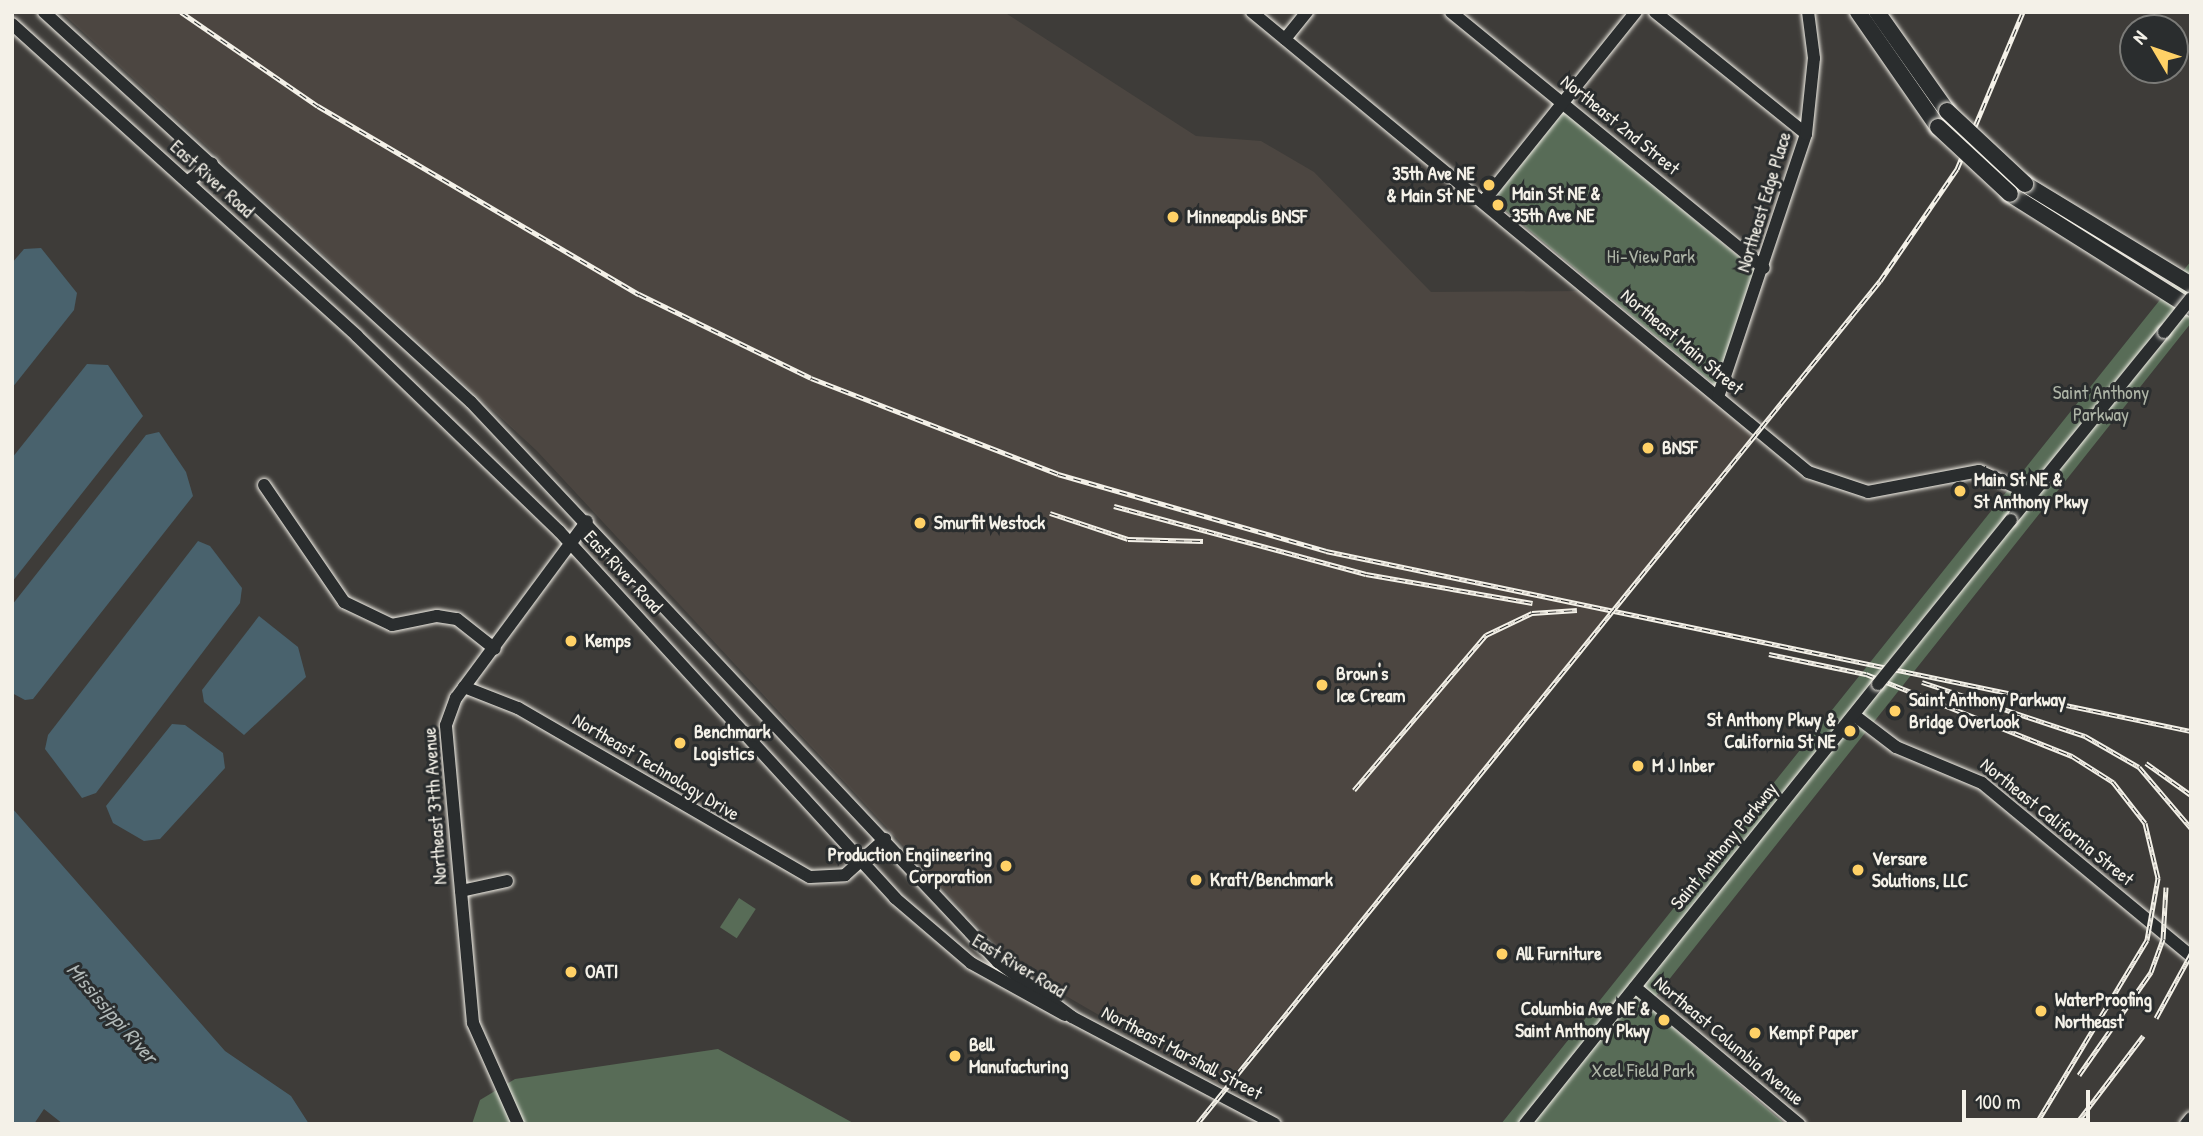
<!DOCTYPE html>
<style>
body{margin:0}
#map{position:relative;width:2203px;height:1136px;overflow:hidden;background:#3e3c39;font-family:"Patrick Hand",sans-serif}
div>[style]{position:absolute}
.built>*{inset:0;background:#4c4641}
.green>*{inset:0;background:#586c57;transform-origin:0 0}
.water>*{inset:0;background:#49626d}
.roads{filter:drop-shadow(0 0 2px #f4f1e8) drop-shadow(0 0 2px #f4f1e8)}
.minor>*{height:12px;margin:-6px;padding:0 6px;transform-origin:6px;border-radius:6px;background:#2a2d2e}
.major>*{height:16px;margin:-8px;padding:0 8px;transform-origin:8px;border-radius:8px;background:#2a2d2e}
.rail>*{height:5px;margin-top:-2.5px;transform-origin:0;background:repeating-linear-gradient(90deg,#2a2d2e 0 8px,#f4f1e8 0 16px);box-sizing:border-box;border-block:2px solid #f4f1e8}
.bridges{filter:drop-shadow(0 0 2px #f4f1e8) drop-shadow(0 0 2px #f4f1e8)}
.minor-bridge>*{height:12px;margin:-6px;padding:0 6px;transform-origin:6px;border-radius:6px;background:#2a2d2e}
.major-bridge>*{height:16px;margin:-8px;padding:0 8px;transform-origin:8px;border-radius:8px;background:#2a2d2e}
.dots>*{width:19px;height:19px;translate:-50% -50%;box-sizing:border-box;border:4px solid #2a2d2e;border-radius:50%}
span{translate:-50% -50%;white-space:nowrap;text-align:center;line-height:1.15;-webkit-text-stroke:6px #2a2d2e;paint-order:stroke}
.street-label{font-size:19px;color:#f4f1e8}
.poi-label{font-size:19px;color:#f4f1e8;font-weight:700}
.right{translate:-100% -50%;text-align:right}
.left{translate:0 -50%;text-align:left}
.park-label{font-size:19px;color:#aeb5a7}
.water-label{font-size:21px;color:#b0b8b7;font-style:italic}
.frame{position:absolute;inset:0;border:14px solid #f4f1e8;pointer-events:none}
.north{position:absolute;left:2119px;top:14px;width:70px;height:70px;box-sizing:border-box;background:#2a2d2e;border:2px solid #7b7b78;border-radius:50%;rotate:309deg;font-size:19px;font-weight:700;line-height:28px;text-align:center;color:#f4f1e8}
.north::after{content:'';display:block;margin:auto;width:24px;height:32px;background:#ffd166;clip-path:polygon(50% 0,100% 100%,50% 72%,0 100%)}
.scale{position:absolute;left:1962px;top:1090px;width:128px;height:32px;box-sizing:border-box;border:4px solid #f4f1e8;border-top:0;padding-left:9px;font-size:21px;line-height:24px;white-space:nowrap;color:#f4f1e8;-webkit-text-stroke:5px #2a2d2e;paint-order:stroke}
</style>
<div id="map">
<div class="built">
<div style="clip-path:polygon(61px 12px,1004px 12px,1196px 136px,1261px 141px,1314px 172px,1431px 292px,1582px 291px,1756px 434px,1223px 1087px,1016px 967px,537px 451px)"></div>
</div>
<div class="green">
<div style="clip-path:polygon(1564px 111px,1756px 271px,1716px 386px,1493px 200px)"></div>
<div style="clip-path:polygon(2191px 261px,2191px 323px,1648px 1006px,1785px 1124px,1501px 1124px)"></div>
<div style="left:739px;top:898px;width:20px;height:35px;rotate:33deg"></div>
<div style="clip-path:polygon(718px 1049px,855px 1124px,472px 1124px,480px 1100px,515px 1079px)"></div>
</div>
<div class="water">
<div style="clip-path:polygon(41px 248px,77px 293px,74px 310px,12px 388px,12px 263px,24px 249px)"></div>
<div style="clip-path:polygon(87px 364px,108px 365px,143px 416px,12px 582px,12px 458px)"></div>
<div style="clip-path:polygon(159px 432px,186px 472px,193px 496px,33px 699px,25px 700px,12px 693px,12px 605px,146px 435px)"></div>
<div style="clip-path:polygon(198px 541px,210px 546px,242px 588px,240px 603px,96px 793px,82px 798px,45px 749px,48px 735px)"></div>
<div style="clip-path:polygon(259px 616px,298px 647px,306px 677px,244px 735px,204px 702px,202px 690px)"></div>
<div style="clip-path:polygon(172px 724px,185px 725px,223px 753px,225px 768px,160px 839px,144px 841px,113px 823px,106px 806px)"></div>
<div style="clip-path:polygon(12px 808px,225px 1051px,291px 1096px,309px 1124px,63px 1124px,44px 1109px,34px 1124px,12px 1124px)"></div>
</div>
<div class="roads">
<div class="minor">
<div style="left:44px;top:12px;width:578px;rotate:42.41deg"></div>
<div style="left:471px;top:402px;width:769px;rotate:46.74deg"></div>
<div style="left:998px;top:962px;width:92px;rotate:36.6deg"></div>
<div style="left:1072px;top:1017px;width:229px;rotate:27.8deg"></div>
<div style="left:1252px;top:12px;width:722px;rotate:39.6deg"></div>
<div style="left:1808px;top:472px;width:63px;rotate:18.4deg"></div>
<div style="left:1868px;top:492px;width:113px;rotate:-10.7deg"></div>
<div style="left:1979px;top:471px;width:58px;rotate:23.5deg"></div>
<div style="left:1451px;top:12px;width:404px;rotate:39.3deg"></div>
<div style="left:1655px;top:12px;width:194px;rotate:38.9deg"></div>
<div style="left:12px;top:24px;width:465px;rotate:42.1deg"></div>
<div style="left:357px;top:336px;width:281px;rotate:44deg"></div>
<div style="left:559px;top:531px;width:498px;rotate:47.5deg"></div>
<div style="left:895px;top:898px;width:100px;rotate:40.5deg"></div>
<div style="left:971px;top:963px;width:107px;rotate:29deg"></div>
<div style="left:1285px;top:39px;width:35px;rotate:-51deg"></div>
<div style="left:187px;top:182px;width:31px;rotate:-37deg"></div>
<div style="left:1483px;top:202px;width:244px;rotate:-51.2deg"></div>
<div style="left:1718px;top:397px;width:277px;rotate:-71.5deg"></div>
<div style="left:1806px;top:134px;width:76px;rotate:-84deg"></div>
<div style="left:1814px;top:58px;width:46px;rotate:-97.4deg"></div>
<div style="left:264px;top:485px;width:142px;rotate:55.6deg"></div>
<div style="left:344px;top:602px;width:53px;rotate:25.6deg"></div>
<div style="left:392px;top:625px;width:46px;rotate:-11.3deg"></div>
<div style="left:437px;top:616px;width:20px;rotate:9deg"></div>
<div style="left:457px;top:619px;width:48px;rotate:38.3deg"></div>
<div style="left:2011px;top:520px;width:242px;rotate:-50.9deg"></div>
<div style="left:464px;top:687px;width:58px;rotate:21.3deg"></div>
<div style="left:518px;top:708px;width:337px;rotate:30.1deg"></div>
<div style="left:810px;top:877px;width:35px;rotate:-3deg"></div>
<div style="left:845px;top:875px;width:54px;rotate:-42deg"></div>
<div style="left:1854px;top:715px;width:53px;rotate:37.3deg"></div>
<div style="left:1896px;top:747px;width:93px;rotate:22.7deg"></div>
<div style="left:1982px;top:783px;width:271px;rotate:39.6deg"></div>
<div style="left:461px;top:891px;width:47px;rotate:-12.3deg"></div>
<div style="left:1635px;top:987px;width:214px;rotate:39.9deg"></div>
<div style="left:518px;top:1124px;width:111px;rotate:-114deg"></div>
<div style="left:473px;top:1023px;width:299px;rotate:-95.2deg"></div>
<div style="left:446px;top:725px;width:29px;rotate:-70deg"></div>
<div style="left:456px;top:698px;width:220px;rotate:-53.5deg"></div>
<div style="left:1525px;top:1124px;width:564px;rotate:-51.26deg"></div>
<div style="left:2186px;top:1124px;width:8px;rotate:-50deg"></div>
</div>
<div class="major">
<div style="left:1858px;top:12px;width:140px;rotate:55.2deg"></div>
<div style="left:1877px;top:12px;width:121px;rotate:54.7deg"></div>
<div style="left:2025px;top:184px;width:194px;rotate:31.3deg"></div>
<div style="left:2010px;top:194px;width:214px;rotate:32.2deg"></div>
</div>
</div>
<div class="rail">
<div style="left:181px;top:12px;width:166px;rotate:34.5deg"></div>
<div style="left:318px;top:106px;width:372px;rotate:30.4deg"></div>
<div style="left:639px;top:294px;width:191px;rotate:26deg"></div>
<div style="left:811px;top:378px;width:265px;rotate:21.2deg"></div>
<div style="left:1058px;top:474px;width:279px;rotate:16deg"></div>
<div style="left:1326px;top:551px;width:884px;rotate:11.76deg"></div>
<div style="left:1114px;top:506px;width:261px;rotate:15.1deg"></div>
<div style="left:1366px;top:574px;width:169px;rotate:9.9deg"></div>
<div style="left:1050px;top:513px;width:82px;rotate:18.4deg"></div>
<div style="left:1128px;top:539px;width:75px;rotate:1.5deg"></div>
<div style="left:1769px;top:654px;width:99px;rotate:11.7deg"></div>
<div style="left:1866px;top:674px;width:222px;rotate:21.7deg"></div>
<div style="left:2072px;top:756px;width:49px;rotate:32.4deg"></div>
<div style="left:2113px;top:782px;width:52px;rotate:52deg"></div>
<div style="left:2145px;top:823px;width:57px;rotate:76.7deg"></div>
<div style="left:2158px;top:878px;width:63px;rotate:100.1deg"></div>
<div style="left:2147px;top:940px;width:215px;rotate:121.1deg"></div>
<div style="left:1922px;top:682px;width:172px;rotate:18.3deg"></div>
<div style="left:2085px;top:736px;width:62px;rotate:29.9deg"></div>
<div style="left:2139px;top:767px;width:80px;rotate:49.6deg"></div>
<div style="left:2146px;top:763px;width:55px;rotate:35.4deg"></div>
<div style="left:1354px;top:790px;width:204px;rotate:-49.6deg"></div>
<div style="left:1486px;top:635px;width:51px;rotate:-25.6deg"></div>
<div style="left:1532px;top:613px;width:45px;rotate:-3.8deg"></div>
<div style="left:2156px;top:1018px;width:73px;rotate:-61.3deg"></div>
<div style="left:2079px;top:1075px;width:126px;rotate:-55deg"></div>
<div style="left:2151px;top:972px;width:35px;rotate:-70deg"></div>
<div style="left:2163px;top:939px;width:52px;rotate:-86.7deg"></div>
<div style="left:1197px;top:1124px;width:1085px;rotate:-50.99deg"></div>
<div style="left:1880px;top:281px;width:136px;rotate:-55.5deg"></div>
<div style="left:1957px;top:169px;width:170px;rotate:-67.2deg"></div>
<div style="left:2076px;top:1124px;width:111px;rotate:-52.7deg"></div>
</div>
<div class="bridges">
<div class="minor-bridge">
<div style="left:2164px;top:332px;width:43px;rotate:-51.5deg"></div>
<div style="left:1878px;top:684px;width:211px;rotate:-51deg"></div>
</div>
<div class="major-bridge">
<div style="left:1947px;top:111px;width:107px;rotate:43.1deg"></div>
<div style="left:1938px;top:127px;width:98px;rotate:42.9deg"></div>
</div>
</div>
<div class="dots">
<div style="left:1489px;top:185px;background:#ffd166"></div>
<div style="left:1498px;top:205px;background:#ffd166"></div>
<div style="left:1173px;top:217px;background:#ffd166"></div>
<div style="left:1648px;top:448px;background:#ffd166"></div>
<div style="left:1960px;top:491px;background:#ffd166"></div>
<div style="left:920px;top:523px;background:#ffd166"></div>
<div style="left:571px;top:641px;background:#ffd166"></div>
<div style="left:1322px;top:685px;background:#ffd166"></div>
<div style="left:1895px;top:711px;background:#ffd166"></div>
<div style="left:1850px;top:731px;background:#ffd166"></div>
<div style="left:680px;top:743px;background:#ffd166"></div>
<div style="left:1638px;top:766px;background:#ffd166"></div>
<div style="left:1006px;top:866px;background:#ffd166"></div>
<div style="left:1858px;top:870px;background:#ffd166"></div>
<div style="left:1196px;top:880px;background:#ffd166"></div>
<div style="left:1502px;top:954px;background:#ffd166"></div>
<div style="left:571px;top:972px;background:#ffd166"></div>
<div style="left:2041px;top:1011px;background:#ffd166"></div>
<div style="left:1664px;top:1020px;background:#ffd166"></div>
<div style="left:1755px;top:1033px;background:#ffd166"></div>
<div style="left:955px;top:1056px;background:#ffd166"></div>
</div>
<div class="street-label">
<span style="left:1620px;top:125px;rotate:39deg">Northeast 2nd Street</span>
<span style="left:212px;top:179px;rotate:42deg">East River Road</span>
<span style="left:1764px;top:202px;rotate:-73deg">Northeast Edge Place</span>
<span style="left:1682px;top:342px;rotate:40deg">Northeast Main Street</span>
<span style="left:623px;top:572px;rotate:47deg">East River Road</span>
<span style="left:656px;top:767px;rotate:31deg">Northeast Technology Drive</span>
<span style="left:435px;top:806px;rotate:-94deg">Northeast 37th Avenue</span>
<span style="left:2057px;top:822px;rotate:39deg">Northeast California Street</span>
<span style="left:1724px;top:846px;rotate:-51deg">Saint Anthony Parkway</span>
<span style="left:1019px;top:966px;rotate:31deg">East River Road</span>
<span style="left:1729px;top:1041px;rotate:40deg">Northeast Columbia Avenue</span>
<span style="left:1182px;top:1053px;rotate:28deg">Northeast Marshall Street</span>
</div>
<div class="poi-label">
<span class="right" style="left:1475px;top:185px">35th Ave NE<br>&amp; Main St NE</span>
<span class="left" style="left:1512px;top:205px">Main St NE &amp;<br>35th Ave NE</span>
<span class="left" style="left:1187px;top:217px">Minneapolis BNSF</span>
<span class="left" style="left:1662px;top:448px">BNSF</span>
<span class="left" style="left:1974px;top:491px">Main St NE &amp;<br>St Anthony Pkwy</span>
<span class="left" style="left:934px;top:523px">Smurfit Westock</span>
<span class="left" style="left:585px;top:641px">Kemps</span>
<span class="left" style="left:1336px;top:685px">Brown's<br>Ice Cream</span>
<span class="left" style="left:1909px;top:711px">Saint Anthony Parkway<br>Bridge Overlook</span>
<span class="right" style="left:1836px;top:731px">St Anthony Pkwy &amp;<br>California St NE</span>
<span class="left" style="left:694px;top:743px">Benchmark<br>Logistics</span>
<span class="left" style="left:1652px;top:766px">M J Inber</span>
<span class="right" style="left:992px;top:866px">Production Engiineering<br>Corporation</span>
<span class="left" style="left:1872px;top:870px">Versare<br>Solutions, LLC</span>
<span class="left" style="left:1210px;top:880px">Kraft/Benchmark</span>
<span class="left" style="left:1516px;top:954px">All Furniture</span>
<span class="left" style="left:585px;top:972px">OATI</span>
<span class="left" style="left:2055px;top:1011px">WaterProofing<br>Northeast</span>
<span class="right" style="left:1650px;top:1020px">Columbia Ave NE &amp;<br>Saint Anthony Pkwy</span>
<span class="left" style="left:1769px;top:1033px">Kempf Paper</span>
<span class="left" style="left:969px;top:1056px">Bell<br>Manufacturing</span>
</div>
<div class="park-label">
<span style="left:1651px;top:257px">Hi-View Park</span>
<span style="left:2101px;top:404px">Saint Anthony<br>Parkway</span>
<span style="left:1643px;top:1071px">Xcel Field Park</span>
</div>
<div class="water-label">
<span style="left:112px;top:1013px;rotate:49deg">Mississippi River</span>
</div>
<div class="frame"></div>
<div class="north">N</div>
<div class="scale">100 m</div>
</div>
